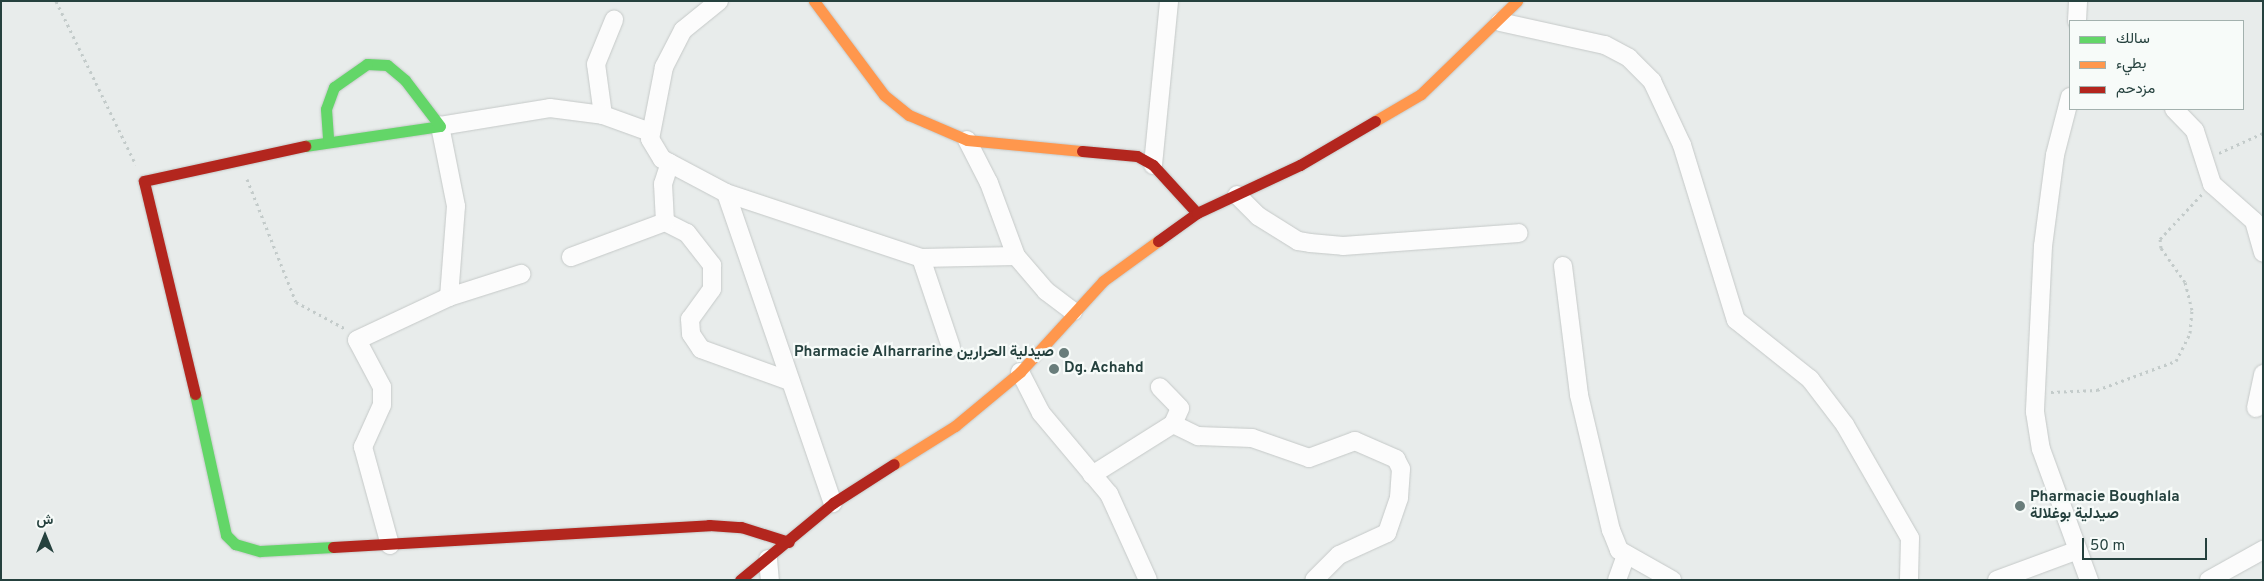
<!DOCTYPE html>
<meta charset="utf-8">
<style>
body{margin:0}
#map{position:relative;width:2264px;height:581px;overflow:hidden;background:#e8eceb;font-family:Overpass,Vazirmatn,sans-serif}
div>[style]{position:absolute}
.path>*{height:3px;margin-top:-1.5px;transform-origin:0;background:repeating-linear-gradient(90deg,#c3cbca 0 2.5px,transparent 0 6.5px)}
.roads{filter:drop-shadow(0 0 1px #c5c9c8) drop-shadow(0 0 1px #c5c9c8)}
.street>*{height:18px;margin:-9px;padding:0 9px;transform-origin:9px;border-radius:9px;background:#fcfcfc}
.fast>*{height:11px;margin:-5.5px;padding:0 5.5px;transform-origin:5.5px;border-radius:5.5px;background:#63d668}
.slow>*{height:11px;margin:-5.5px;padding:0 5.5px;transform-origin:5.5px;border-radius:5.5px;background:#ff974d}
.jam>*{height:11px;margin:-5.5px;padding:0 5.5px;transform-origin:5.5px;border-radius:5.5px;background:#b3261e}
.dots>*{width:14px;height:14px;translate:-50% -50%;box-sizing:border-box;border:2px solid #f7fbf9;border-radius:50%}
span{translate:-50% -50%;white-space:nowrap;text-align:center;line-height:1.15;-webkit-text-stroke:4.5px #f7fbf9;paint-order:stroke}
.poi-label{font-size:15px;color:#25413e;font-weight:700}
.right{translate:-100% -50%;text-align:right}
.left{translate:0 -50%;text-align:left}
.frame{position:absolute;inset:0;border:2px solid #25413e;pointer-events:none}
.legend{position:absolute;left:2069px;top:20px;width:175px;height:90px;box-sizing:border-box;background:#f7fbf9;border:1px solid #a3b1ae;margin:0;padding:6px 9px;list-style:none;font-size:15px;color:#25413e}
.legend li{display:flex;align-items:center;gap:10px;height:25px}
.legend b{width:25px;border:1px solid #a3b1ae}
.north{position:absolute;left:20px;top:511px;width:50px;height:50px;-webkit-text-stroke:4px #f7fbf9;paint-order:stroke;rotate:0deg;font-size:14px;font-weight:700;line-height:20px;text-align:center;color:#25413e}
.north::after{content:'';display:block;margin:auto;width:18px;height:22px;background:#25413e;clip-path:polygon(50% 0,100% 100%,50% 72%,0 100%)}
.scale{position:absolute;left:2082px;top:538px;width:125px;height:22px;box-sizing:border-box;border:2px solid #25413e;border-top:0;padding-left:6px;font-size:15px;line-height:18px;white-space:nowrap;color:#25413e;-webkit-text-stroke:4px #f7fbf9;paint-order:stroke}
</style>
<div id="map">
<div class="path">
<div style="left:56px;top:1px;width:182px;rotate:64deg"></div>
<div style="left:2219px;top:153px;width:48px;rotate:-24.4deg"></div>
<div style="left:247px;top:179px;width:132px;rotate:68.3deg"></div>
<div style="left:296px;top:302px;width:57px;rotate:28.4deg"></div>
<div style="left:2051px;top:392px;width:46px;rotate:-2.5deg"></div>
<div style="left:2097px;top:390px;width:84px;rotate:-20.2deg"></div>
<div style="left:2176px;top:361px;width:31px;rotate:-63deg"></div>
<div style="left:2190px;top:333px;width:23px;rotate:-85deg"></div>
<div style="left:2192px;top:310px;width:29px;rotate:-104deg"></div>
<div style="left:2185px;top:282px;width:42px;rotate:-125.2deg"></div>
<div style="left:2161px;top:248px;width:9px;rotate:-96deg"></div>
<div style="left:2160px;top:239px;width:62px;rotate:-47deg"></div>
</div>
<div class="roads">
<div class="street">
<div style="left:719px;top:1px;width:46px;rotate:141.1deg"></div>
<div style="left:683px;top:30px;width:42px;rotate:117.2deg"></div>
<div style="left:664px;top:67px;width:73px;rotate:101deg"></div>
<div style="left:650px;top:139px;width:23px;rotate:59deg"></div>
<div style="left:662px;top:159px;width:72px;rotate:28deg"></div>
<div style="left:726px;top:193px;width:206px;rotate:18.4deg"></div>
<div style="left:921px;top:258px;width:95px;rotate:-1.2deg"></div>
<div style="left:2077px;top:21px;width:20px;rotate:-87deg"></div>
<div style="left:1500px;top:22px;width:107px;rotate:12.4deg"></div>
<div style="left:1605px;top:45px;width:27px;rotate:28deg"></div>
<div style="left:1629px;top:58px;width:33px;rotate:45deg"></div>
<div style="left:1652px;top:81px;width:71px;rotate:64.9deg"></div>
<div style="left:1682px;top:145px;width:183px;rotate:72.9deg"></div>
<div style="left:1736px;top:320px;width:95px;rotate:38.6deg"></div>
<div style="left:1810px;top:379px;width:58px;rotate:52.7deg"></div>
<div style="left:1845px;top:425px;width:130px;rotate:60.1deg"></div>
<div style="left:1910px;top:538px;width:42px;rotate:91.4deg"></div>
<div style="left:2070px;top:97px;width:60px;rotate:104.5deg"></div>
<div style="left:2055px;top:155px;width:92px;rotate:97.5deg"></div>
<div style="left:2043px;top:246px;width:166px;rotate:92.8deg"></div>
<div style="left:2035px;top:412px;width:37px;rotate:81deg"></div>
<div style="left:2041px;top:449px;width:140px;rotate:69.9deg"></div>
<div style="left:2174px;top:109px;width:30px;rotate:46deg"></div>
<div style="left:2195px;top:131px;width:56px;rotate:72.2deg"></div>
<div style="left:2212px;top:184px;width:56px;rotate:41.4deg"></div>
<div style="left:2254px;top:221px;width:33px;rotate:74deg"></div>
<div style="left:603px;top:115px;width:51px;rotate:-97.8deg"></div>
<div style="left:596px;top:64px;width:48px;rotate:-67.8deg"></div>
<div style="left:967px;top:140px;width:48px;rotate:62.9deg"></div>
<div style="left:989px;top:183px;width:78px;rotate:69.7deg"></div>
<div style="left:1016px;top:256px;width:46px;rotate:49.4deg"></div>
<div style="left:1046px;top:291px;width:34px;rotate:37deg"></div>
<div style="left:1153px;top:165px;width:165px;rotate:-84.4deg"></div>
<div style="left:726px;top:193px;width:328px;rotate:71deg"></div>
<div style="left:1237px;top:195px;width:30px;rotate:45deg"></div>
<div style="left:1258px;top:216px;width:47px;rotate:32deg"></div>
<div style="left:1298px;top:241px;width:12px;rotate:9deg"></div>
<div style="left:1310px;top:243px;width:33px;rotate:5deg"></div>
<div style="left:1343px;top:246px;width:176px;rotate:-4.2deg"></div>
<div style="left:665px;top:222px;width:25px;rotate:27deg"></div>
<div style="left:687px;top:233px;width:41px;rotate:52deg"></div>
<div style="left:712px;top:265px;width:24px;rotate:90deg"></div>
<div style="left:712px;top:289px;width:37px;rotate:126deg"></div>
<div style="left:690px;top:319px;width:15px;rotate:86deg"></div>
<div style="left:691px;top:334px;width:18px;rotate:56deg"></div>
<div style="left:701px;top:349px;width:95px;rotate:19.8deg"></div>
<div style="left:571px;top:257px;width:100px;rotate:-20.4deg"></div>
<div style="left:665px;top:222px;width:38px;rotate:-93deg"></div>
<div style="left:663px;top:184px;width:22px;rotate:-72deg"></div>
<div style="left:921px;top:258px;width:94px;rotate:71.4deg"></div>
<div style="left:1563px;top:266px;width:130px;rotate:82.9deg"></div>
<div style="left:1579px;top:395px;width:139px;rotate:76.7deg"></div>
<div style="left:1611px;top:530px;width:22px;rotate:68deg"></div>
<div style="left:1619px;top:550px;width:61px;rotate:29.5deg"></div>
<div style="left:449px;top:297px;width:91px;rotate:-85.6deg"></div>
<div style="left:456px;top:206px;width:82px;rotate:-101.3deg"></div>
<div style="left:440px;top:126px;width:111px;rotate:-9.3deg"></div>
<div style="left:550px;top:108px;width:53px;rotate:7.5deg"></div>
<div style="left:603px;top:115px;width:50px;rotate:19.9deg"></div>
<div style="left:1020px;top:372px;width:46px;rotate:62.9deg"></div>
<div style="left:1041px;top:413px;width:106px;rotate:50deg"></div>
<div style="left:1109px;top:494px;width:94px;rotate:65.6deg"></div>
<div style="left:2256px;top:408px;width:35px;rotate:-78deg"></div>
<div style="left:1173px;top:424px;width:28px;rotate:26deg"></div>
<div style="left:1198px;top:436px;width:54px;rotate:2.1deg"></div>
<div style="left:1252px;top:438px;width:60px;rotate:19.3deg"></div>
<div style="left:1309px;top:458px;width:49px;rotate:-20.3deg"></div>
<div style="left:1355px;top:441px;width:45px;rotate:23.7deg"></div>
<div style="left:1396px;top:459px;width:11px;rotate:63deg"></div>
<div style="left:1401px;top:469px;width:29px;rotate:94deg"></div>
<div style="left:1399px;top:498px;width:37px;rotate:109deg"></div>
<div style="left:1387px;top:533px;width:53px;rotate:155.4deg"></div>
<div style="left:1339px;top:555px;width:35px;rotate:135deg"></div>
<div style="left:1092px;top:475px;width:96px;rotate:-32.2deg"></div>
<div style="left:1173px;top:424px;width:17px;rotate:-66deg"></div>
<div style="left:1180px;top:408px;width:29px;rotate:-134deg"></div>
<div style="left:390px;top:545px;width:102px;rotate:-105.4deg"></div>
<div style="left:363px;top:447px;width:46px;rotate:-65.7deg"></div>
<div style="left:382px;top:405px;width:18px;rotate:-90deg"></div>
<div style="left:382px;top:387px;width:53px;rotate:-118deg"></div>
<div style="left:357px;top:340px;width:102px;rotate:-25.1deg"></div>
<div style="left:449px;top:297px;width:76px;rotate:-17.7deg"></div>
<div style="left:768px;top:559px;width:21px;rotate:85deg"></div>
<div style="left:1617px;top:580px;width:27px;rotate:-70deg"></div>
<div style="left:1997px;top:580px;width:86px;rotate:-20.3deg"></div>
<div style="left:2209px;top:580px;width:62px;rotate:-29.1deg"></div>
</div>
<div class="fast">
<div style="left:305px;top:146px;width:136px;rotate:-8.4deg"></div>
<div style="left:440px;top:126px;width:58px;rotate:-127.3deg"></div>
<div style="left:405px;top:80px;width:23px;rotate:-140deg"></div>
<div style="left:387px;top:65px;width:20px;rotate:-177deg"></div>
<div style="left:367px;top:64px;width:40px;rotate:145.1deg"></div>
<div style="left:334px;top:87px;width:23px;rotate:110deg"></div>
<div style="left:326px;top:109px;width:32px;rotate:86deg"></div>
<div style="left:195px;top:394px;width:144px;rotate:77.6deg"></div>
<div style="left:226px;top:535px;width:13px;rotate:45deg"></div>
<div style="left:235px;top:544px;width:26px;rotate:16deg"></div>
<div style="left:260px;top:551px;width:73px;rotate:-3.1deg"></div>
</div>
<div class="slow">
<div style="left:814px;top:1px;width:117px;rotate:53.3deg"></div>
<div style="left:884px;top:95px;width:32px;rotate:39deg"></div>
<div style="left:909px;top:115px;width:63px;rotate:23.3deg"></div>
<div style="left:967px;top:140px;width:116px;rotate:5.5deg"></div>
<div style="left:1375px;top:121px;width:53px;rotate:-30.4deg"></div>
<div style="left:1421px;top:94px;width:134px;rotate:-44.1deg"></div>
<div style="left:894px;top:464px;width:72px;rotate:-31.9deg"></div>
<div style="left:955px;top:426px;width:85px;rotate:-39.7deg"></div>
<div style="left:1020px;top:372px;width:123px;rotate:-47.6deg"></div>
<div style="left:1103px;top:281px;width:68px;rotate:-36deg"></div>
</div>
<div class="jam">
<div style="left:1082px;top:151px;width:55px;rotate:5.2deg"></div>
<div style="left:1137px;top:156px;width:18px;rotate:29deg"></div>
<div style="left:1153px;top:165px;width:65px;rotate:47.5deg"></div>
<div style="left:1158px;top:241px;width:48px;rotate:-35.7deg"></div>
<div style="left:1197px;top:213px;width:114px;rotate:-25deg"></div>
<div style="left:1300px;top:165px;width:87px;rotate:-30.4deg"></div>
<div style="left:195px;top:394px;width:219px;rotate:-103.5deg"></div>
<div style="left:144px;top:181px;width:165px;rotate:-12.3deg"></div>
<div style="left:333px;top:547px;width:377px;rotate:-3.3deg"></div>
<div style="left:709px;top:525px;width:32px;rotate:4deg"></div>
<div style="left:741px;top:527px;width:50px;rotate:17.4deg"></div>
<div style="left:740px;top:580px;width:121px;rotate:-39.6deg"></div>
<div style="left:833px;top:503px;width:72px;rotate:-32.6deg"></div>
</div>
</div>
<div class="dots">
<div style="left:1064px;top:353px;background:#697d7b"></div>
<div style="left:1054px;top:369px;background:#697d7b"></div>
<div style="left:2020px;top:506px;background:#697d7b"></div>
</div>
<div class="poi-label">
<span class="right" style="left:1054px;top:353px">Pharmacie Alharrarine صيدلية الحرارين</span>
<span class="left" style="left:1064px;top:369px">Dg. Achahd</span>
<span class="left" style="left:2030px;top:506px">Pharmacie Boughlala<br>صيدلية بوغلالة</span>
</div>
<div class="frame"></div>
<ul class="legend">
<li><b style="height:6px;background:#63d668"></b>سالك</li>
<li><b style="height:6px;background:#ff974d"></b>بطيء</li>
<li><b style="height:6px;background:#b3261e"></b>مزدحم</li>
</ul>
<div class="north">ش</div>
<div class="scale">50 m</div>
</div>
